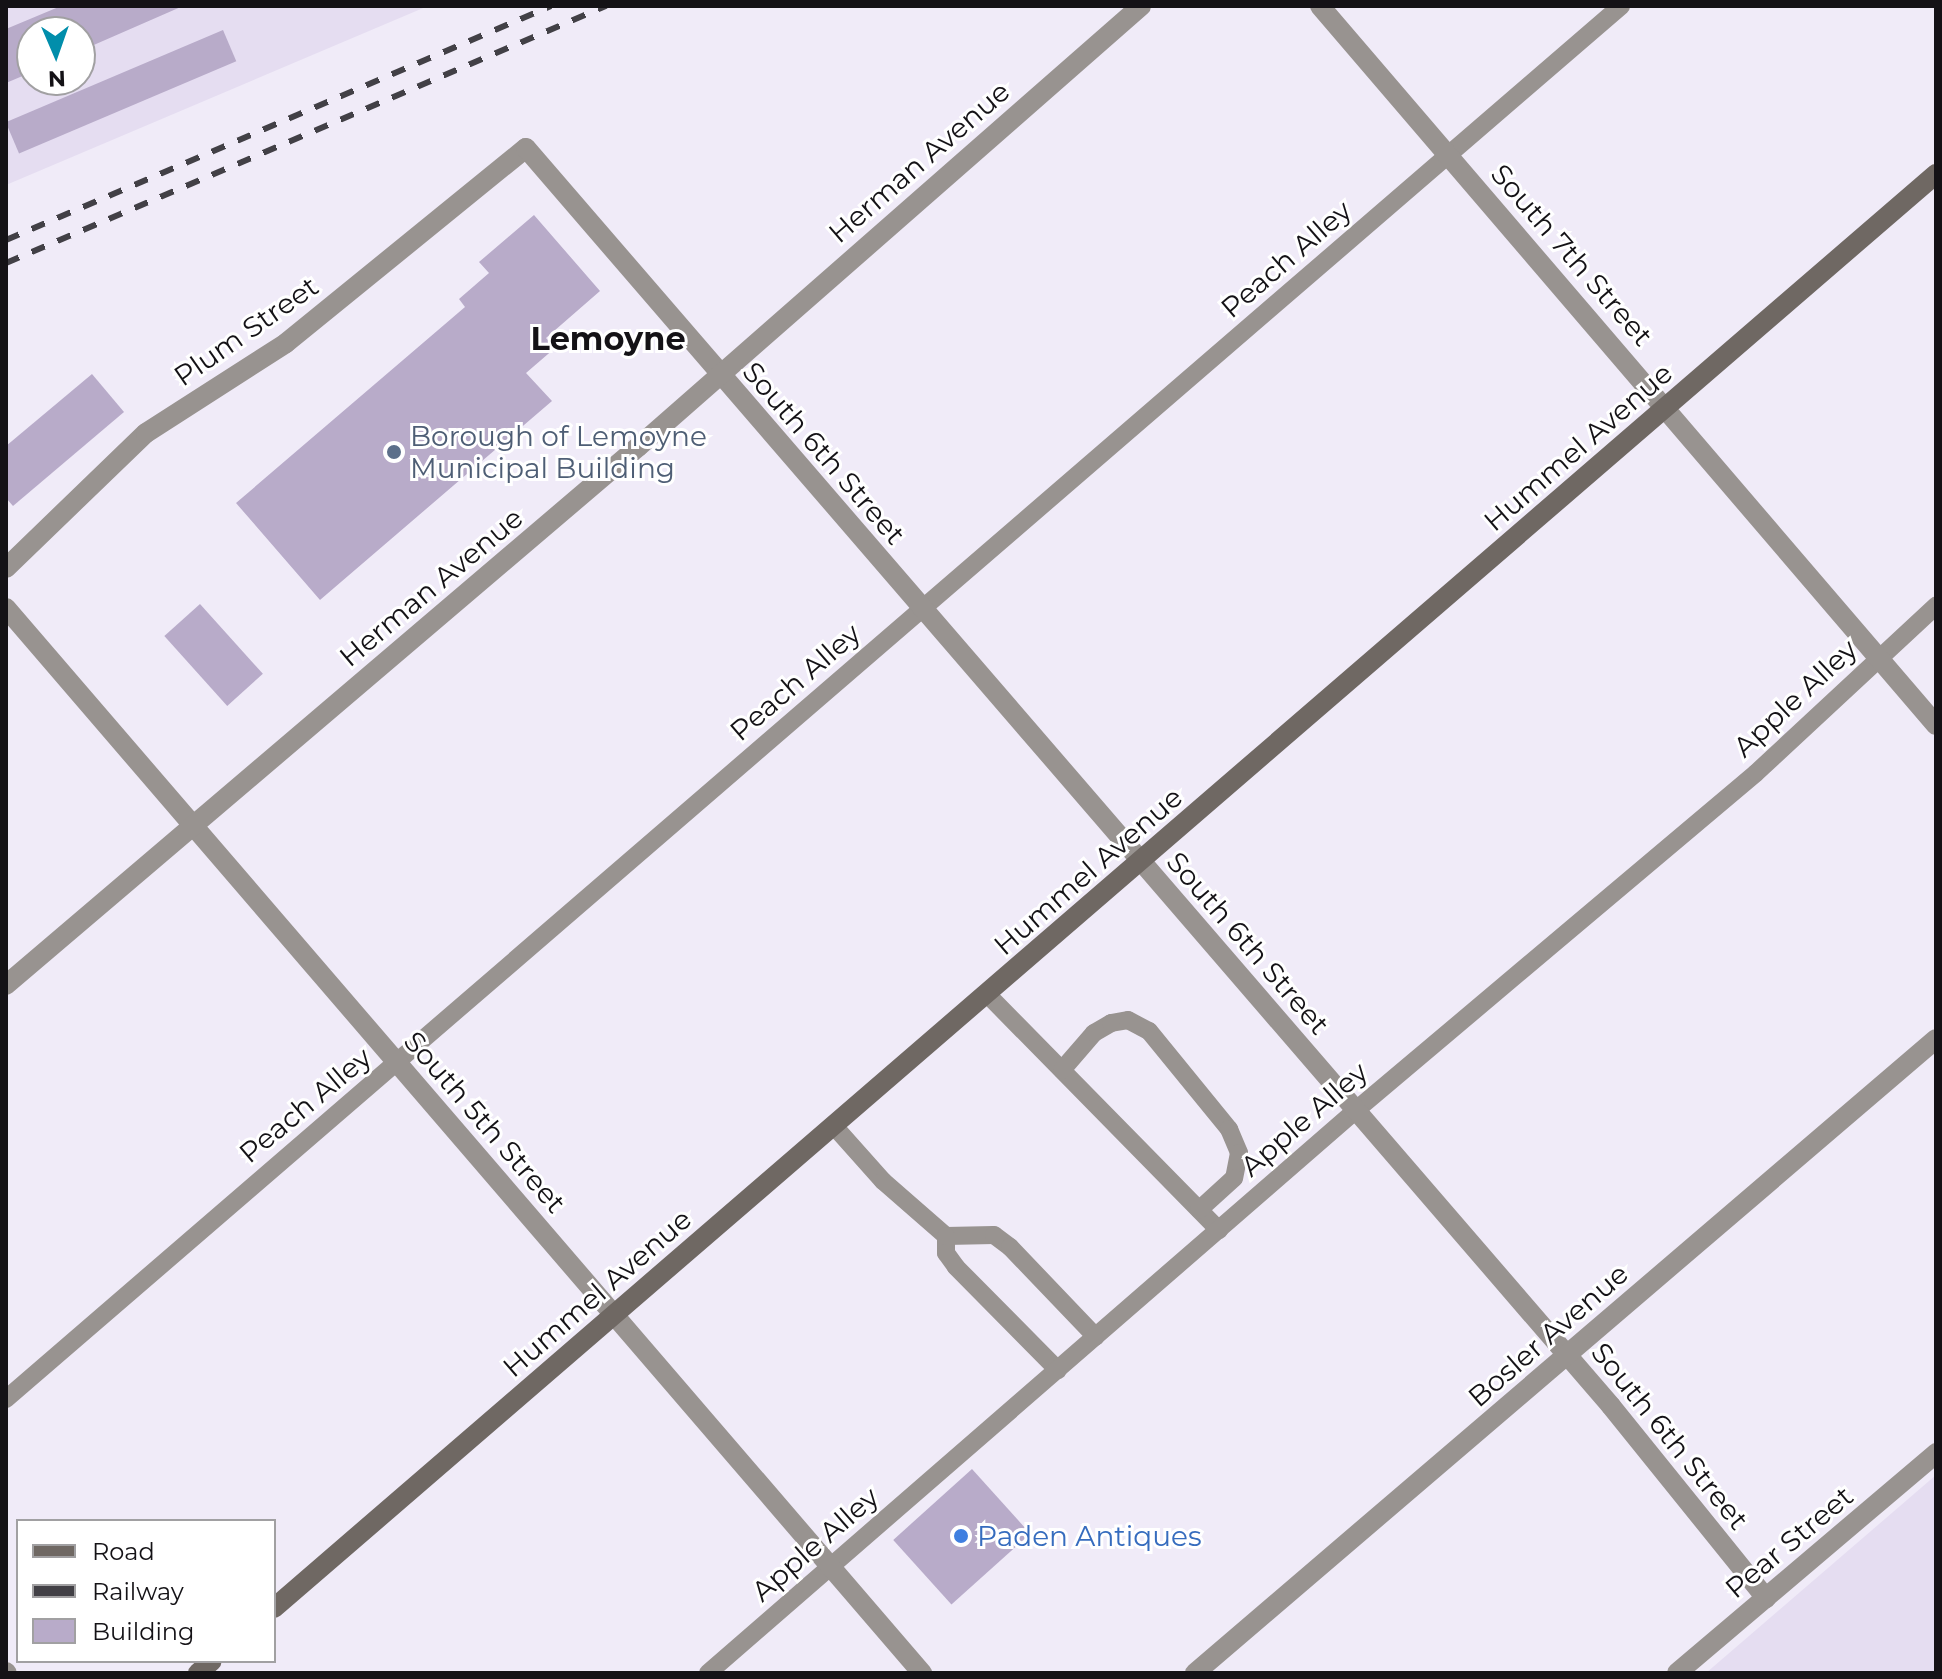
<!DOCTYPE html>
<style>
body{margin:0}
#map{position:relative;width:1942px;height:1679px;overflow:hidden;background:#f0ebf8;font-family:Montserrat,sans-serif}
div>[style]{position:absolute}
.built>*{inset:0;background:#e5ddf1}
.building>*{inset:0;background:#b8abc9;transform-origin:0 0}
.lane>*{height:18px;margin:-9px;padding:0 9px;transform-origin:9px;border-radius:9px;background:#989390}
.street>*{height:20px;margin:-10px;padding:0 10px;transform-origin:10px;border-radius:10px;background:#989390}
.secondary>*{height:20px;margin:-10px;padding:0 10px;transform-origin:10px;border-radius:10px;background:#6f6863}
.rail>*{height:6px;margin-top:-3px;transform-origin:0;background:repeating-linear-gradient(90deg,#424046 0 14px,transparent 0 28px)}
.dots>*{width:22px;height:22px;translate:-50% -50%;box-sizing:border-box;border:4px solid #fff;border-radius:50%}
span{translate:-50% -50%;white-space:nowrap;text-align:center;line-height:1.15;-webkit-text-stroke:6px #fff;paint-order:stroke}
.street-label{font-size:28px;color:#141216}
.service-label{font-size:28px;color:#4e5e75}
.left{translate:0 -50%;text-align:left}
.shop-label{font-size:28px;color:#366cbe}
.quarter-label{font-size:32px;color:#141216;font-weight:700}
.frame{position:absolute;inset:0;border:8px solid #141216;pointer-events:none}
.legend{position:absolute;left:16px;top:1519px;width:260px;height:144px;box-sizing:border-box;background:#fff;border:2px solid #a1a0a2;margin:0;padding:10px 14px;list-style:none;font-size:24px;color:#141216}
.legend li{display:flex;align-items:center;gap:16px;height:40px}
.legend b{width:40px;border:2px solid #a1a0a2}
.north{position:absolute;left:16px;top:16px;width:80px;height:80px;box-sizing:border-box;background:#fff;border:2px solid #a1a0a2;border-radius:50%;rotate:178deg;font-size:22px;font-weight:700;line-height:32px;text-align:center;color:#141216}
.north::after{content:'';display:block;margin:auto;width:28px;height:36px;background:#018eab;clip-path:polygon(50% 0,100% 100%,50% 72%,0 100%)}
</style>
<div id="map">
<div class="built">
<div style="clip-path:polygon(evenodd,6px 6px,428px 6px,6px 185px,6px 6px,32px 32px,80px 32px,80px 80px,32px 80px,32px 32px)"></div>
<div style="clip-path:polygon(1936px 1475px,1936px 1673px,1706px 1673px)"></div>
</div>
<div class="building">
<div style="clip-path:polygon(61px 6px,183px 6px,80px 51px,80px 32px,32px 32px,32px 72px,6px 83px,6px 29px)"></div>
<div style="left:223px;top:30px;width:34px;height:236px;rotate:67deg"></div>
<div style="clip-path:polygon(534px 215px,600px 291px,546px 338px,555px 348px,526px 373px,552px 401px,320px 600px,236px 503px,465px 307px,459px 299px,489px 273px,479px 262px)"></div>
<div style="clip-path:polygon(92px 374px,124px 412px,13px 506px,6px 498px,6px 446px)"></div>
<div style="left:200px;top:604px;width:94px;height:48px;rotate:48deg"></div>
<div style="left:972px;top:1469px;width:87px;height:106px;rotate:48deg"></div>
</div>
<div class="lane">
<div style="left:987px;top:994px;width:331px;rotate:45.5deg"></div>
<div style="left:1062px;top:1070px;width:49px;rotate:-49.1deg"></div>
<div style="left:1094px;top:1033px;width:20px;rotate:-30deg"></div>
<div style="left:1111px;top:1023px;width:17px;rotate:-10deg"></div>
<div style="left:1128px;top:1020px;width:24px;rotate:28deg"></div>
<div style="left:1149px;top:1031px;width:127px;rotate:50.8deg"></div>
<div style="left:1229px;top:1129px;width:26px;rotate:67deg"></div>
<div style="left:1239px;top:1153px;width:25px;rotate:101deg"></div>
<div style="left:1234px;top:1178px;width:47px;rotate:137.6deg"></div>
<div style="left:834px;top:1126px;width:74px;rotate:48.3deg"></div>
<div style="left:883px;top:1181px;width:84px;rotate:41.1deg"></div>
<div style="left:946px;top:1236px;width:48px;rotate:-1.2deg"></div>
<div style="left:994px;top:1235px;width:20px;rotate:37deg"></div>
<div style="left:1010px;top:1247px;width:124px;rotate:46.3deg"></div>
<div style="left:946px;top:1236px;width:17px;rotate:90deg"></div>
<div style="left:946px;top:1253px;width:17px;rotate:54deg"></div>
<div style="left:956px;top:1267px;width:145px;rotate:45.3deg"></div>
<div style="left:6px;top:1399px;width:2133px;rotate:-40.78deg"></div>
<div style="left:708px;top:1673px;width:857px;rotate:-40.98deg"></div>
<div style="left:1355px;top:1111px;width:524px;rotate:-40.13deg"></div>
<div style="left:1756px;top:773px;width:246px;rotate:-42.9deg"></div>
</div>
<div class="street">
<div style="left:1320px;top:6px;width:947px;rotate:49.41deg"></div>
<div style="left:6px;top:568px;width:194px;rotate:-44deg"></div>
<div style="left:146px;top:433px;width:166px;rotate:-32.7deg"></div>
<div style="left:286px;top:343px;width:309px;rotate:-39.1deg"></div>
<div style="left:526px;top:148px;width:1661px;rotate:49.22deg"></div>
<div style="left:1611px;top:1406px;width:247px;rotate:51.1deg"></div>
<div style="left:6px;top:608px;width:1405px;rotate:49.3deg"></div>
<div style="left:6px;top:985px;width:830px;rotate:-40.41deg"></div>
<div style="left:638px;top:447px;width:669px;rotate:-41.24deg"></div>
<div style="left:6px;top:1672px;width:1px;rotate:45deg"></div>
<div style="left:1195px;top:1673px;width:975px;rotate:-40.55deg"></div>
<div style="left:1677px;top:1673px;width:340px;rotate:-40.3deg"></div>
</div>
<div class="secondary">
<div style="left:274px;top:1608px;width:2195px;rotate:-40.79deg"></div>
<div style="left:198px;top:1673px;width:18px;rotate:-41deg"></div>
</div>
<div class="rail">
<div style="left:6px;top:240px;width:593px;rotate:-23.24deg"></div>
<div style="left:6px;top:263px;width:653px;rotate:-23.19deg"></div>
</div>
<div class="dots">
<div style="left:394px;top:452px;background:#5c6f8a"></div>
<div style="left:961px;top:1536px;background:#3f7fe0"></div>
</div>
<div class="street-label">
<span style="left:919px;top:162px;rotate:-41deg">Herman Avenue</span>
<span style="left:1572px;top:255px;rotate:49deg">South 7th Street</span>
<span style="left:1286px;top:259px;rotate:-41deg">Peach Alley</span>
<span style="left:246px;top:331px;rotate:-35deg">Plum Street</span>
<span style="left:1578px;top:447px;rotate:-41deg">Hummel Avenue</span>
<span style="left:824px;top:453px;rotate:49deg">South 6th Street</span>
<span style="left:431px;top:587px;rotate:-40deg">Herman Avenue</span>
<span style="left:795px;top:682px;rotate:-41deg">Peach Alley</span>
<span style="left:1795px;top:698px;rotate:-43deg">Apple Alley</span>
<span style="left:1088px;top:871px;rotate:-41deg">Hummel Avenue</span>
<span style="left:1248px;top:943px;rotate:49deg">South 6th Street</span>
<span style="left:305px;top:1105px;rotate:-40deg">Peach Alley</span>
<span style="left:1304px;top:1119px;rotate:-41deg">Apple Alley</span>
<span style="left:485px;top:1122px;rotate:49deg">South 5th Street</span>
<span style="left:597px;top:1293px;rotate:-41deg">Hummel Avenue</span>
<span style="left:1548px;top:1335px;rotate:-41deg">Bosler Avenue</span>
<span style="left:1670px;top:1436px;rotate:51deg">South 6th Street</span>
<span style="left:1789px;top:1542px;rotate:-40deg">Pear Street</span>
<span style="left:815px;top:1544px;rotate:-41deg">Apple Alley</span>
</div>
<div class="service-label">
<span class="left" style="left:410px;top:452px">Borough of Lemoyne<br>Municipal Building</span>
</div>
<div class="shop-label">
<span class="left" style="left:977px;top:1536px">Paden Antiques</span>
</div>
<div class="quarter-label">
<span style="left:608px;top:339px">Lemoyne</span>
</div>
<div class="frame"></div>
<ul class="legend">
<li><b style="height:10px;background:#6f6863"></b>Road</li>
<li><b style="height:10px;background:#424046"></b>Railway</li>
<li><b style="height:22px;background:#b8abc9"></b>Building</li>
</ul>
<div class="north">N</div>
</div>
